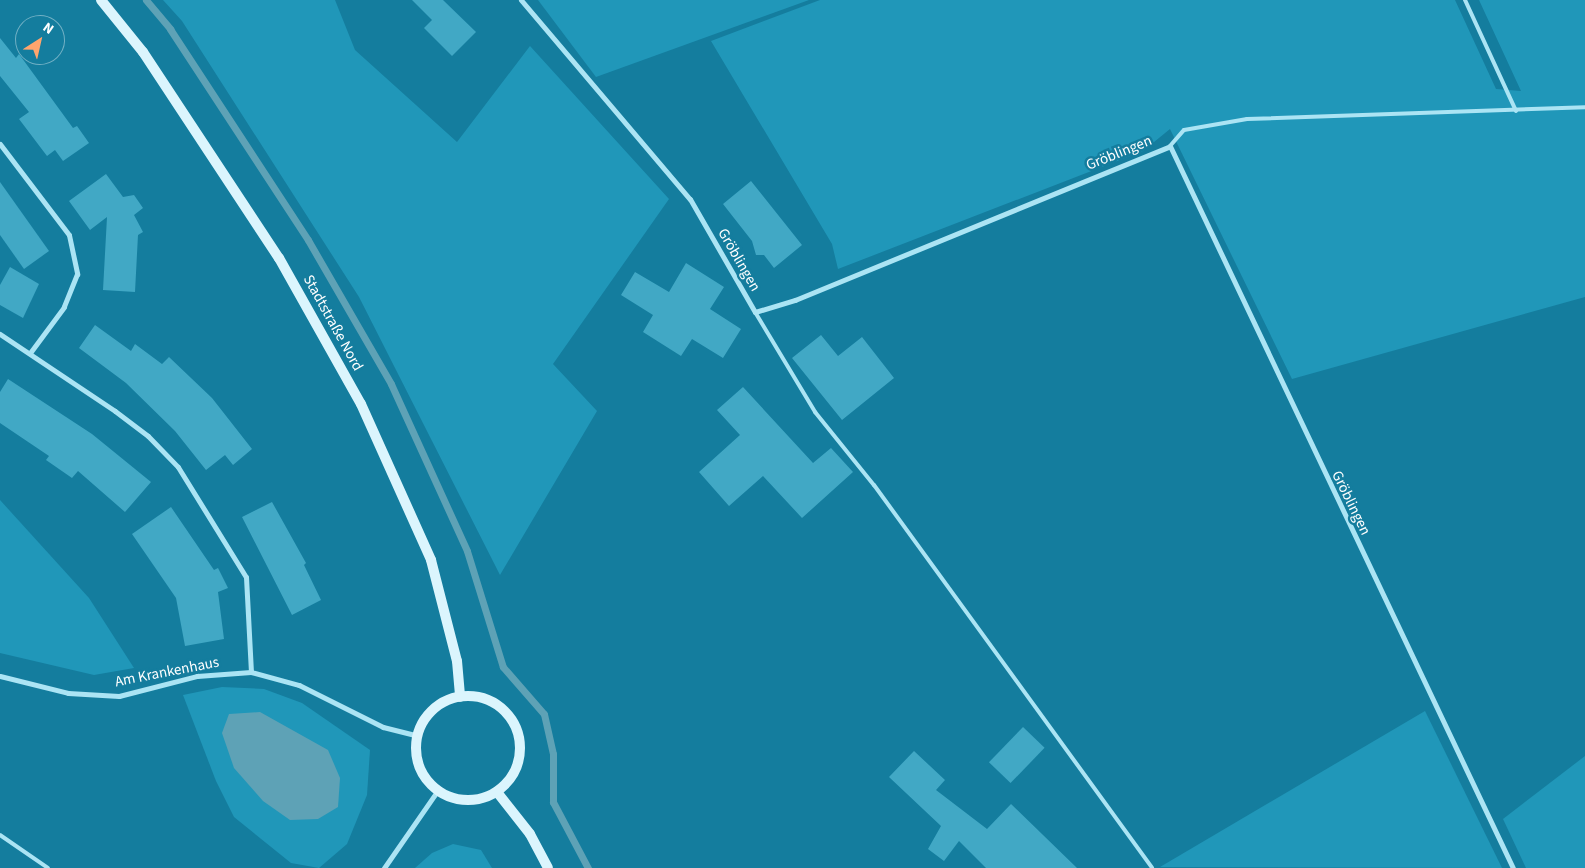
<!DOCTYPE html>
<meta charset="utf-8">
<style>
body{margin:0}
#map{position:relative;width:1585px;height:868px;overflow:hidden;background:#147d9e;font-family:"Source Sans 3",sans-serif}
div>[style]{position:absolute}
.green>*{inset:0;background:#2097b9}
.water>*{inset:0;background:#5ea2b6}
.stream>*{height:7px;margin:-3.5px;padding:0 3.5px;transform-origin:3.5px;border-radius:3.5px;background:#5ea2b6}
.building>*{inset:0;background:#41a8c5;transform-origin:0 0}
.service>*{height:4px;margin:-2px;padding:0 2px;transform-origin:2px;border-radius:2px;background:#abe4f4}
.minor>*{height:5px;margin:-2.5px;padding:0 2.5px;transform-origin:2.5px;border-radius:2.5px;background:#abe4f4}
.secondary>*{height:10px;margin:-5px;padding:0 5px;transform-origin:5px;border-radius:5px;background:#dbf5fd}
.secondary>.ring{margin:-5px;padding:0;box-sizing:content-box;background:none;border:10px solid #dbf5fd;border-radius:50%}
span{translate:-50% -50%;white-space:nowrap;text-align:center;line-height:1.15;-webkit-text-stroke:5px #147d9e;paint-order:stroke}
.street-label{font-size:15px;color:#fff}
.north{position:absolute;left:15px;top:15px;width:50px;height:50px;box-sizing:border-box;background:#147d9e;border:1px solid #72b1c5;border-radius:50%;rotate:35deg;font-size:14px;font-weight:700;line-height:20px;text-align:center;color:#fff}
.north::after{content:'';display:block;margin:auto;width:18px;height:22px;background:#ffa56d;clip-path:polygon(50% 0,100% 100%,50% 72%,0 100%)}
</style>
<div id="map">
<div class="green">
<div style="clip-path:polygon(163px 0,335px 0,355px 50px,457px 142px,530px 46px,669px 199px,553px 364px,597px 411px,500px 575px,359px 297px,182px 21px)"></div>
<div style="clip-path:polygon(538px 0,809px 0,596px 77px)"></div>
<div style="clip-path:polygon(820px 0,1455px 0,1496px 89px,1521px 91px,1479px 0,1585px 0,1585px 297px,1292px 379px,1170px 129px,1143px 151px,838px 269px,832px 244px,711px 41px)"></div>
<div style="clip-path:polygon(0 500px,89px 598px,134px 668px,94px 675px,0 653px)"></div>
<div style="clip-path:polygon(222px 687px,264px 689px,302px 703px,370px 750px,367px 795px,347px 844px,319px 868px,291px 863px,234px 817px,216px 781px,183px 695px)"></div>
<div style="clip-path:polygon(1425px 711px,1502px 868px,1160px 867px)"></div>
<div style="clip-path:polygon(1585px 756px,1585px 868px,1526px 868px,1503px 819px)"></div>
<div style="clip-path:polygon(453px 844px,481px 850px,492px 868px,415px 868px,432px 853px)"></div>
</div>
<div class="water">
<div style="clip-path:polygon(260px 712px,328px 750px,340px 778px,338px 807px,318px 819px,290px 820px,263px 801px,234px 768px,222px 733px,229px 714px)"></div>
</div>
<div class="stream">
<div style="left:146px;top:0;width:38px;rotate:50deg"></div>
<div style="left:170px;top:29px;width:252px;rotate:56.8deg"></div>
<div style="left:308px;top:240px;width:166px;rotate:60deg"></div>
<div style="left:391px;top:384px;width:183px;rotate:65.5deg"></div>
<div style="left:467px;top:551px;width:121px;rotate:72.8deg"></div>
<div style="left:503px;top:667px;width:62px;rotate:48.9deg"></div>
<div style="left:544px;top:714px;width:41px;rotate:77.3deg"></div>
<div style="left:553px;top:754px;width:48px;rotate:90deg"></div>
<div style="left:553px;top:802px;width:75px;rotate:62.1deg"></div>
</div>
<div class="building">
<div style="clip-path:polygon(412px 0,443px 0,476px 32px,452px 56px,424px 28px,432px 20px)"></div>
<div style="clip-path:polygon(0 38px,16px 58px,19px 54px,73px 128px,77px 126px,89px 143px,63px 161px,55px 150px,47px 156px,19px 119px,29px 112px,0 76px)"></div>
<div style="clip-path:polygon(106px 174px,123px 197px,134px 195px,143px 208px,134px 215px,143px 232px,138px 235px,135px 292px,103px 290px,107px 217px,90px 230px,69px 201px)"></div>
<div style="clip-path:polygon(751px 181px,802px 245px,774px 268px,764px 255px,756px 255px,752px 241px,723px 204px)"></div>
<div style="clip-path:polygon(0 182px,49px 251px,24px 269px,0 235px)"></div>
<div style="clip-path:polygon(686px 263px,724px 287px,710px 309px,741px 329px,723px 358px,692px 339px,681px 356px,643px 332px,653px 315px,621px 295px,635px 272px,669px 292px)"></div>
<div style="clip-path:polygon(10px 267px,39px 284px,23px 318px,0 305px,0 285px)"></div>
<div style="clip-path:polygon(95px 325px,131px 351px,135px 344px,162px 364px,169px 357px,212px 398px,252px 449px,233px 465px,225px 455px,206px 470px,175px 431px,126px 383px,79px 348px)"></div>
<div style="clip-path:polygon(821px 335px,838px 356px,862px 337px,894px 378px,842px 420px,792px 358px)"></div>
<div style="clip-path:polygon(8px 379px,92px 434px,151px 482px,125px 512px,78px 471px,72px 478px,46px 460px,49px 456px,0 423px,0 392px)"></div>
<div style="clip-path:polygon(743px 387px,813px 463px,831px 448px,853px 472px,802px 518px,763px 476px,729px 506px,699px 472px,740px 435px,717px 410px)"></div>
<div style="clip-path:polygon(272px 502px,306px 563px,304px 565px,321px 600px,292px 615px,242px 517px)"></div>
<div style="clip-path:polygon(171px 507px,214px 570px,218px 568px,228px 588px,218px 592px,224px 639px,185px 646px,176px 598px,132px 534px)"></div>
<div style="left:1023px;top:727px;width:30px;height:49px;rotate:44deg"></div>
<div style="clip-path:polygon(914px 751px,945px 780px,936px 790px,987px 829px,1011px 804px,1077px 868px,986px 868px,959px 841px,944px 861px,928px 849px,941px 826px,889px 777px)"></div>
</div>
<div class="service">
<div style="left:1465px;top:0;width:122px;rotate:65.3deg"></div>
<div style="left:1170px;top:146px;width:21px;rotate:-49deg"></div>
<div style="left:1184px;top:130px;width:64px;rotate:-9.9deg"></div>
<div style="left:1247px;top:119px;width:338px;rotate:-2deg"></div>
<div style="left:755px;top:312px;width:117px;rotate:59deg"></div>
<div style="left:815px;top:412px;width:94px;rotate:51.1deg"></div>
<div style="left:874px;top:485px;width:473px;rotate:54deg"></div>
<div style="left:0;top:835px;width:58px;rotate:34.5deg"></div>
</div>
<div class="minor">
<div style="left:521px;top:0;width:261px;rotate:49.7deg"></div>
<div style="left:690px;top:199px;width:130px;rotate:60.1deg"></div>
<div style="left:755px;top:312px;width:42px;rotate:-16.7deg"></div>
<div style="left:795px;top:300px;width:405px;rotate:-22.3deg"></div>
<div style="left:1170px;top:146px;width:799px;rotate:64.59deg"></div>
<div style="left:0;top:144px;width:114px;rotate:52.8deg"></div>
<div style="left:69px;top:235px;width:40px;rotate:78deg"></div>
<div style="left:77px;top:274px;width:35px;rotate:112deg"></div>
<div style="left:64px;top:307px;width:57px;rotate:126.5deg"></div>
<div style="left:0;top:334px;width:138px;rotate:33.8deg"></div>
<div style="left:115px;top:411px;width:41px;rotate:37.1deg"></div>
<div style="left:148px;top:436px;width:43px;rotate:45.9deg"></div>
<div style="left:178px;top:467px;width:129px;rotate:58.3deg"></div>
<div style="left:246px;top:577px;width:95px;rotate:87deg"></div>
<div style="left:0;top:676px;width:70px;rotate:14deg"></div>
<div style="left:68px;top:693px;width:51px;rotate:3.4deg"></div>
<div style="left:119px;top:696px;width:81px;rotate:-14.4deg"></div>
<div style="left:197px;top:676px;width:54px;rotate:-4.2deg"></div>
<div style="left:251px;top:672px;width:50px;rotate:15.2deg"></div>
<div style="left:299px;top:685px;width:94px;rotate:26.6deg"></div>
<div style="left:383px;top:727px;width:36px;rotate:14deg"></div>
<div style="left:384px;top:868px;width:95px;rotate:-55.3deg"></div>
</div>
<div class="secondary">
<div style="left:101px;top:0;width:67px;rotate:51.1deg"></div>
<div style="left:143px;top:52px;width:247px;rotate:56.6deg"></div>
<div style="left:279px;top:258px;width:167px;rotate:60.7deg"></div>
<div style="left:361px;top:404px;width:171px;rotate:65.8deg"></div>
<div style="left:431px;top:560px;width:104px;rotate:75.6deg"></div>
<div style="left:457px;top:661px;width:36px;rotate:85deg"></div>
<div class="ring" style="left:416px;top:696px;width:94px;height:94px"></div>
<div style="left:497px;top:792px;width:53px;rotate:51.8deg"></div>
<div style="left:530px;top:834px;width:38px;rotate:62deg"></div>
</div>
<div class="street-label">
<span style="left:1119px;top:153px;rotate:-22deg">Gröblingen</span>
<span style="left:739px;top:260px;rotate:60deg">Gröblingen</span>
<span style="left:333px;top:323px;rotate:61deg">Stadtstraße Nord</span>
<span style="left:1351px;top:503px;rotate:64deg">Gröblingen</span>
<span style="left:167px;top:672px;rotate:-11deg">Am Krankenhaus</span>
</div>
<div class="north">N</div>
</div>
